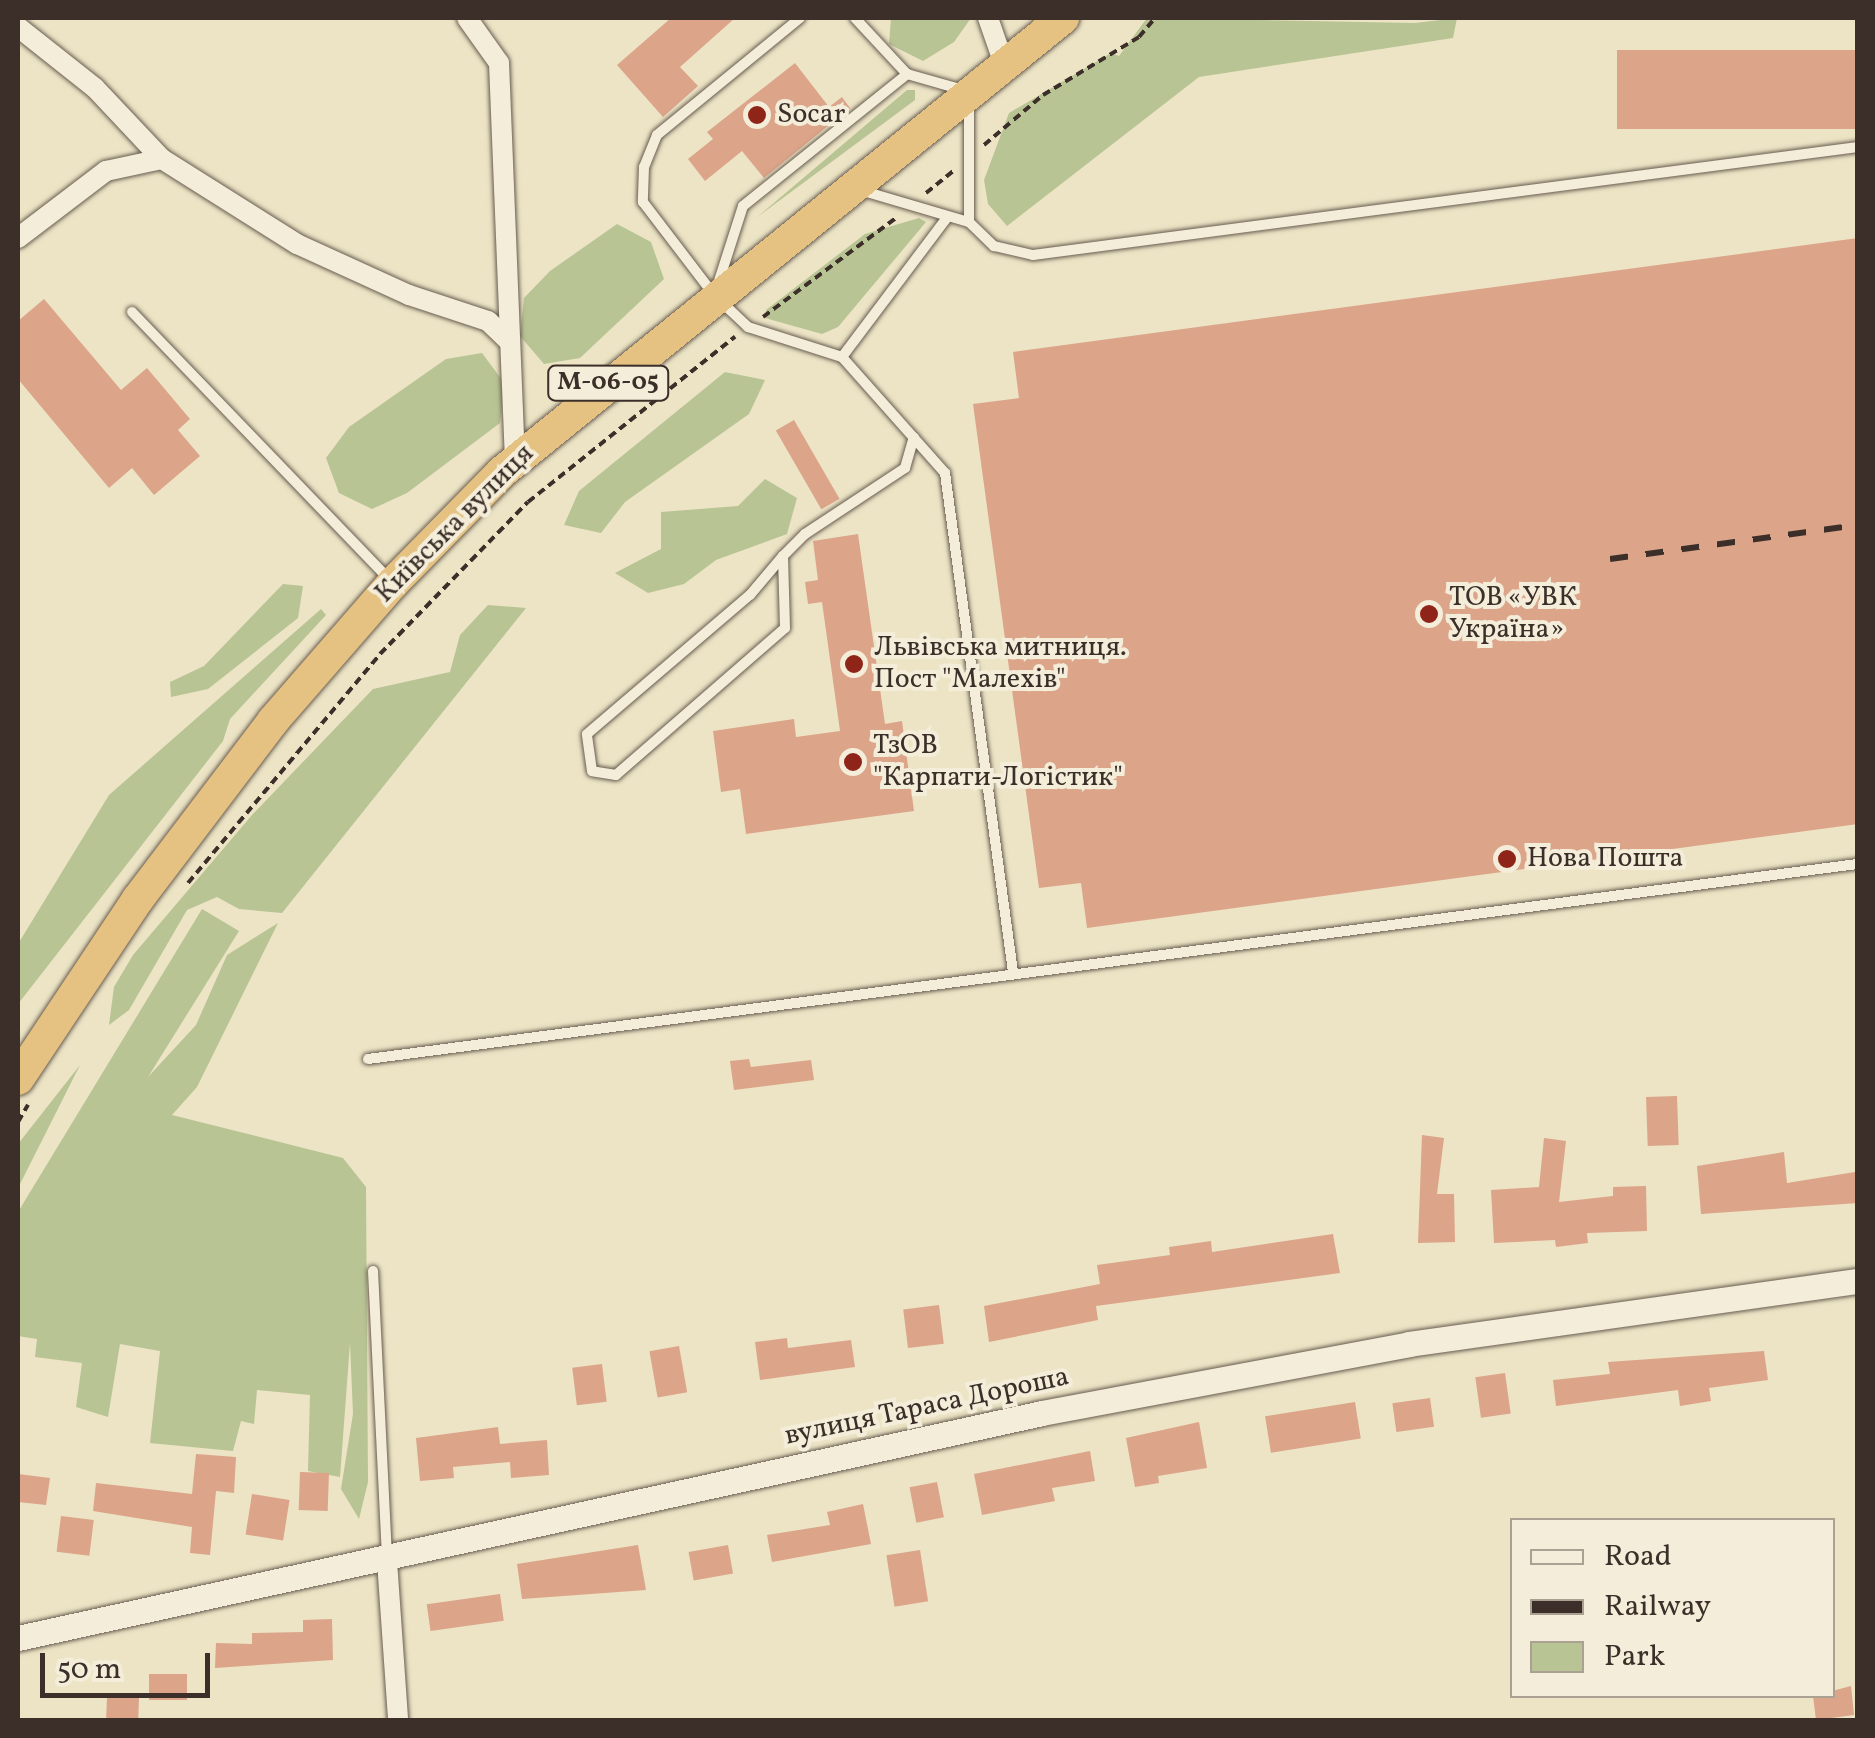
<!DOCTYPE html>
<meta charset="utf-8">
<style>
body{margin:0}
#map{position:relative;width:1875px;height:1738px;overflow:hidden;background:#ece4c5;font-family:Vollkorn,serif}
div>[style]{position:absolute}
.green>*{inset:0;background:#b8c494}
.building>*{inset:0;background:#dca489;transform-origin:0 0}
.path>*{height:4px;margin-top:-2px;transform-origin:0;background:repeating-linear-gradient(90deg,#3c2f29 0 8px,transparent 0 13px)}
.roads{filter:drop-shadow(0 0 2px #685c50) drop-shadow(0 0 2px #685c50)}
.service>*{height:10px;margin:-5px;padding:0 5px;transform-origin:5px;border-radius:5px;background:#f3edd9}
.minor>*{height:20px;margin:-10px;padding:0 10px;transform-origin:10px;border-radius:10px;background:#f3edd9}
.tertiary>*{height:25px;margin:-12.5px;padding:0 12.5px;transform-origin:12.5px;border-radius:12.5px;background:#f3edd9}
.trunk>*{height:32px;margin:-16px;padding:0 16px;transform-origin:16px;border-radius:16px;background:#e6c282}
.rail>*{height:6px;margin-top:-3px;transform-origin:0;background:repeating-linear-gradient(90deg,#3c2f29 0 18px,transparent 0 36px)}
.dots>*{width:28px;height:28px;translate:-50% -50%;box-sizing:border-box;border:5px solid #f3edd9;border-radius:50%}
span{translate:-50% -50%;white-space:nowrap;text-align:center;line-height:1.15;-webkit-text-stroke:8px #f3edd9;paint-order:stroke}
.shield-label span{padding:2px 8px;background:#f3edd9;border:2px solid;border-radius:8px;-webkit-text-stroke-width:0}
.shield-label{font-size:25px;color:#3c2f29;font-weight:700}
.poi-label{font-size:28px;color:#3c2f29}
.left{translate:0 -50%;text-align:left}
.street-label{font-size:28px;color:#3c2f29}
.frame{position:absolute;inset:0;border:20px solid #3c2f29;pointer-events:none}
.legend{position:absolute;left:1510px;top:1518px;width:325px;height:180px;box-sizing:border-box;background:#f3edd9;border:2px solid #aaa193;margin:0;padding:12px 18px;list-style:none;font-size:30px;color:#3c2f29}
.legend li{display:flex;align-items:center;gap:20px;height:50px}
.legend b{width:50px;border:2px solid #aaa193}
.scale{position:absolute;left:40px;top:1653px;width:170px;height:45px;box-sizing:border-box;border:5px solid #3c2f29;border-top:0;padding-left:12px;font-size:30px;line-height:35px;white-space:nowrap;color:#3c2f29;-webkit-text-stroke:8px #f3edd9;paint-order:stroke}
</style>
<div id="map">
<div class="green">
<div style="clip-path:polygon(891px 18px,971px 18px,954px 42px,923px 61px,889px 44px)"></div>
<div style="clip-path:polygon(1147px 18px,1415px 23px,1457px 18px,1453px 38px,1199px 77px,1007px 226px,988px 204px,984px 180px,1009px 113px,1111px 53px,1119px 56px)"></div>
<div style="clip-path:polygon(907px 90px,915px 90px,915px 100px,756px 218px)"></div>
<div style="clip-path:polygon(919px 218px,926px 222px,838px 327px,822px 334px,765px 318px,766px 310px,865px 234px)"></div>
<div style="clip-path:polygon(617px 224px,651px 242px,664px 279px,580px 358px,544px 364px,520px 336px,524px 298px,550px 271px)"></div>
<div style="clip-path:polygon(482px 353px,505px 384px,500px 423px,407px 493px,372px 509px,339px 493px,326px 458px,349px 427px,446px 359px)"></div>
<div style="clip-path:polygon(725px 372px,765px 380px,749px 414px,625px 502px,601px 533px,564px 525px,579px 491px)"></div>
<div style="clip-path:polygon(765px 479px,797px 498px,787px 534px,716px 560px,684px 584px,648px 593px,615px 573px,661px 549px,661px 512px,738px 506px)"></div>
<div style="clip-path:polygon(283px 584px,303px 586px,298px 618px,208px 689px,171px 697px,170px 682px,204px 666px)"></div>
<div style="clip-path:polygon(488px 605px,526px 608px,282px 913px,239px 909px,217px 897px,187px 910px,129px 1010px,109px 1025px,114px 987px,133px 955px,252px 815px,373px 689px,450px 672px,460px 635px)"></div>
<div style="clip-path:polygon(321px 609px,326px 615px,230px 719px,223px 741px,18px 1004px,18px 944px,109px 795px)"></div>
<div style="clip-path:polygon(202px 909px,239px 931px,148px 1077px,196px 1025px,227px 955px,278px 923px,197px 1087px,172px 1115px,343px 1158px,366px 1187px,368px 1482px,359px 1519px,341px 1489px,353px 1414px,350px 1343px,340px 1477px,308px 1471px,310px 1395px,257px 1390px,254px 1424px,241px 1421px,233px 1451px,150px 1443px,160px 1351px,120px 1344px,108px 1417px,76px 1407px,82px 1363px,35px 1357px,37px 1339px,18px 1336px,18px 1212px)"></div>
<div style="clip-path:polygon(80px 1065px,18px 1188px,18px 1144px)"></div>
</div>
<div class="building">
<div style="clip-path:polygon(671px 18px,735px 18px,680px 67px,698px 86px,663px 117px,617px 65px)"></div>
<div style="left:1858px;top:50px;width:79px;height:241px;rotate:90deg"></div>
<div style="clip-path:polygon(795px 63px,829px 107px,842px 97px,850px 108px,764px 178px,742px 151px,705px 181px,688px 159px,713px 139px,707px 132px)"></div>
<div style="clip-path:polygon(1858px 238px,1858px 824px,1087px 928px,1081px 883px,1039px 888px,973px 404px,1019px 398px,1013px 352px)"></div>
<div style="clip-path:polygon(44px 299px,121px 390px,147px 368px,190px 419px,178px 430px,200px 456px,154px 495px,132px 468px,109px 488px,18px 379px,18px 321px)"></div>
<div style="left:794px;top:420px;width:91px;height:21px;rotate:60deg"></div>
<div style="clip-path:polygon(858px 534px,885px 724px,902px 721px,914px 811px,746px 834px,740px 789px,721px 792px,713px 731px,794px 719px,796px 737px,840px 731px,822px 602px,808px 604px,805px 582px,818px 580px,813px 541px)"></div>
<div style="clip-path:polygon(749px 1059px,751px 1067px,811px 1060px,814px 1080px,734px 1090px,730px 1061px)"></div>
<div style="left:1677px;top:1096px;width:49px;height:31px;rotate:88deg"></div>
<div style="clip-path:polygon(1422px 1135px,1444px 1138px,1437px 1194px,1454px 1194px,1455px 1242px,1418px 1243px)"></div>
<div style="clip-path:polygon(1544px 1138px,1566px 1141px,1559px 1202px,1613px 1196px,1613px 1187px,1646px 1186px,1647px 1231px,1587px 1233px,1588px 1243px,1556px 1247px,1555px 1240px,1494px 1243px,1491px 1190px,1539px 1187px)"></div>
<div style="clip-path:polygon(1784px 1152px,1787px 1183px,1855px 1172px,1858px 1203px,1701px 1214px,1697px 1166px)"></div>
<div style="clip-path:polygon(1333px 1234px,1340px 1273px,1096px 1306px,1098px 1320px,989px 1342px,984px 1306px,1100px 1284px,1097px 1265px,1170px 1255px,1169px 1247px,1211px 1241px,1212px 1252px)"></div>
<div style="left:939px;top:1305px;width:39px;height:36px;rotate:83deg"></div>
<div style="clip-path:polygon(787px 1338px,788px 1348px,851px 1340px,855px 1367px,760px 1380px,755px 1342px)"></div>
<div style="left:679px;top:1346px;width:47px;height:30px;rotate:80deg"></div>
<div style="clip-path:polygon(1764px 1351px,1768px 1380px,1709px 1388px,1711px 1401px,1680px 1406px,1678px 1390px,1556px 1406px,1553px 1380px,1610px 1374px,1608px 1362px)"></div>
<div style="left:602px;top:1364px;width:38px;height:30px;rotate:83deg"></div>
<div style="left:1505px;top:1373px;width:41px;height:30px;rotate:82deg"></div>
<div style="left:1430px;top:1398px;width:29px;height:38px;rotate:82deg"></div>
<div style="left:1355px;top:1402px;width:37px;height:91px;rotate:81deg"></div>
<div style="clip-path:polygon(1199px 1422px,1207px 1468px,1158px 1476px,1159px 1483px,1135px 1487px,1126px 1438px)"></div>
<div style="clip-path:polygon(498px 1427px,500px 1444px,547px 1440px,549px 1475px,511px 1478px,510px 1462px,453px 1467px,454px 1478px,420px 1481px,416px 1438px)"></div>
<div style="clip-path:polygon(1090px 1451px,1095px 1481px,1052px 1488px,1055px 1501px,982px 1515px,974px 1474px)"></div>
<div style="clip-path:polygon(196px 1454px,236px 1457px,234px 1493px,216px 1491px,210px 1555px,190px 1553px,192px 1527px,93px 1511px,96px 1483px,192px 1494px)"></div>
<div style="left:300px;top:1472px;width:29px;height:38px;rotate:2deg"></div>
<div style="clip-path:polygon(18px 1474px,50px 1478px,46px 1505px,18px 1502px)"></div>
<div style="left:937px;top:1482px;width:36px;height:28px;rotate:79deg"></div>
<div style="left:252px;top:1494px;width:38px;height:41px;rotate:9deg"></div>
<div style="clip-path:polygon(863px 1504px,871px 1544px,772px 1562px,767px 1535px,830px 1525px,827px 1512px)"></div>
<div style="left:61px;top:1516px;width:33px;height:36px;rotate:7deg"></div>
<div style="clip-path:polygon(638px 1545px,646px 1590px,522px 1599px,517px 1564px)"></div>
<div style="left:728px;top:1545px;width:29px;height:40px;rotate:80deg"></div>
<div style="left:920px;top:1550px;width:52px;height:34px;rotate:81deg"></div>
<div style="left:500px;top:1594px;width:27px;height:74px;rotate:82deg"></div>
<div style="clip-path:polygon(332px 1619px,333px 1660px,215px 1668px,216px 1643px,252px 1644px,252px 1633px,303px 1632px,303px 1620px)"></div>
<div style="left:149px;top:1674px;width:38px;height:26px"></div>
<div style="clip-path:polygon(1851px 1686px,1854px 1715px,1816px 1720px,1813px 1696px)"></div>
<div style="left:107px;top:1697px;width:32px;height:23px;rotate:2deg"></div>
</div>
<div class="path">
<div style="left:984px;top:145px;width:77px;rotate:-40.3deg"></div>
<div style="left:1043px;top:95px;width:112px;rotate:-31.1deg"></div>
<div style="left:1139px;top:37px;width:25px;rotate:-50deg"></div>
<div style="left:926px;top:193px;width:36px;rotate:-39deg"></div>
<div style="left:763px;top:317px;width:166px;rotate:-36.7deg"></div>
<div style="left:188px;top:883px;width:299px;rotate:-50deg"></div>
<div style="left:380px;top:654px;width:212px;rotate:-45.8deg"></div>
<div style="left:528px;top:502px;width:265px;rotate:-38.6deg"></div>
<div style="left:18px;top:1122px;width:20px;rotate:-60deg"></div>
</div>
<div class="roads">
<div class="service">
<div style="left:800px;top:18px;width:185px;rotate:140.7deg"></div>
<div style="left:657px;top:135px;width:35px;rotate:112deg"></div>
<div style="left:644px;top:167px;width:35px;rotate:92deg"></div>
<div style="left:643px;top:202px;width:117px;rotate:52.6deg"></div>
<div style="left:714px;top:295px;width:47px;rotate:43.3deg"></div>
<div style="left:748px;top:327px;width:99px;rotate:17.7deg"></div>
<div style="left:842px;top:357px;width:155px;rotate:48.4deg"></div>
<div style="left:945px;top:473px;width:504px;rotate:82.24deg"></div>
<div style="left:855px;top:18px;width:76px;rotate:47.1deg"></div>
<div style="left:860px;top:190px;width:114px;rotate:16.4deg"></div>
<div style="left:969px;top:222px;width:35px;rotate:44deg"></div>
<div style="left:994px;top:246px;width:40px;rotate:13deg"></div>
<div style="left:1033px;top:255px;width:832px;rotate:-7.46deg"></div>
<div style="left:969px;top:222px;width:119px;rotate:-90deg"></div>
<div style="left:717px;top:287px;width:85px;rotate:-72.2deg"></div>
<div style="left:743px;top:206px;width:211px;rotate:-38.8deg"></div>
<div style="left:907px;top:74px;width:58px;rotate:15.9deg"></div>
<div style="left:132px;top:312px;width:371px;rotate:46.1deg"></div>
<div style="left:842px;top:357px;width:173px;rotate:-53deg"></div>
<div style="left:783px;top:556px;width:72px;rotate:88.4deg"></div>
<div style="left:785px;top:628px;width:224px;rotate:139deg"></div>
<div style="left:616px;top:775px;width:24px;rotate:-171deg"></div>
<div style="left:592px;top:771px;width:37px;rotate:-98deg"></div>
<div style="left:587px;top:734px;width:214px;rotate:-40.5deg"></div>
<div style="left:750px;top:595px;width:51px;rotate:-49.8deg"></div>
<div style="left:783px;top:556px;width:31px;rotate:-45deg"></div>
<div style="left:805px;top:534px;width:120px;rotate:-33.4deg"></div>
<div style="left:905px;top:468px;width:32px;rotate:-74deg"></div>
<div style="left:368px;top:1059px;width:1503px;rotate:-7.46deg"></div>
<div style="left:373px;top:1271px;width:284px;rotate:87.2deg"></div>
</div>
<div class="minor">
<div style="left:467px;top:18px;width:55px;rotate:54.6deg"></div>
<div style="left:499px;top:63px;width:397px;rotate:87.7deg"></div>
<div style="left:988px;top:18px;width:49px;rotate:70.8deg"></div>
<div style="left:18px;top:27px;width:98px;rotate:38.4deg"></div>
<div style="left:95px;top:88px;width:98px;rotate:46.7deg"></div>
<div style="left:162px;top:159px;width:160px;rotate:32.2deg"></div>
<div style="left:297px;top:244px;width:123px;rotate:24.5deg"></div>
<div style="left:409px;top:295px;width:83px;rotate:18.2deg"></div>
<div style="left:488px;top:321px;width:30px;rotate:44deg"></div>
<div style="left:18px;top:238px;width:111px;rotate:-37.3deg"></div>
<div style="left:106px;top:171px;width:57px;rotate:-12.1deg"></div>
<div style="left:387px;top:1561px;width:159px;rotate:86deg"></div>
</div>
<div class="tertiary">
<div style="left:18px;top:1638px;width:1048px;rotate:-12.39deg"></div>
<div style="left:1042px;top:1413px;width:373px;rotate:-10.6deg"></div>
<div style="left:1409px;top:1344px;width:453px;rotate:-8deg"></div>
</div>
<div class="trunk">
<div style="left:18px;top:1079px;width:216px;rotate:-56.3deg"></div>
<div style="left:138px;top:899px;width:223px;rotate:-52.8deg"></div>
<div style="left:273px;top:721px;width:183px;rotate:-49deg"></div>
<div style="left:393px;top:583px;width:156px;rotate:-45.5deg"></div>
<div style="left:502px;top:472px;width:722px;rotate:-38.98deg"></div>
</div>
</div>
<div class="rail">
<div style="left:1610px;top:559px;width:250px;rotate:-7.8deg"></div>
</div>
<div class="dots">
<div style="left:757px;top:115px;background:#8f2418"></div>
<div style="left:1429px;top:614px;background:#8f2418"></div>
<div style="left:854px;top:664px;background:#8f2418"></div>
<div style="left:853px;top:762px;background:#8f2418"></div>
<div style="left:1507px;top:859px;background:#8f2418"></div>
</div>
<div class="shield-label">
<span style="left:608px;top:383px">М-06-05</span>
</div>
<div class="poi-label">
<span class="left" style="left:777px;top:115px">Socar</span>
<span class="left" style="left:1449px;top:614px">ТОВ «УВК<br>Україна»</span>
<span class="left" style="left:874px;top:664px">Львівська митниця.<br>Пост "Малехів"</span>
<span class="left" style="left:873px;top:762px">ТзОВ<br>"Карпати-Логістик"</span>
<span class="left" style="left:1527px;top:859px">Нова Пошта</span>
</div>
<div class="street-label">
<span style="left:455px;top:524px;rotate:-45deg">Київська вулиця</span>
<span style="left:927px;top:1407px;rotate:-12deg">вулиця Тараса Дороша</span>
</div>
<div class="frame"></div>
<ul class="legend">
<li><b style="height:12px;background:#f3edd9"></b>Road</li>
<li><b style="height:12px;background:#3c2f29"></b>Railway</li>
<li><b style="height:28px;background:#b8c494"></b>Park</li>
</ul>
<div class="scale">50 m</div>
</div>
